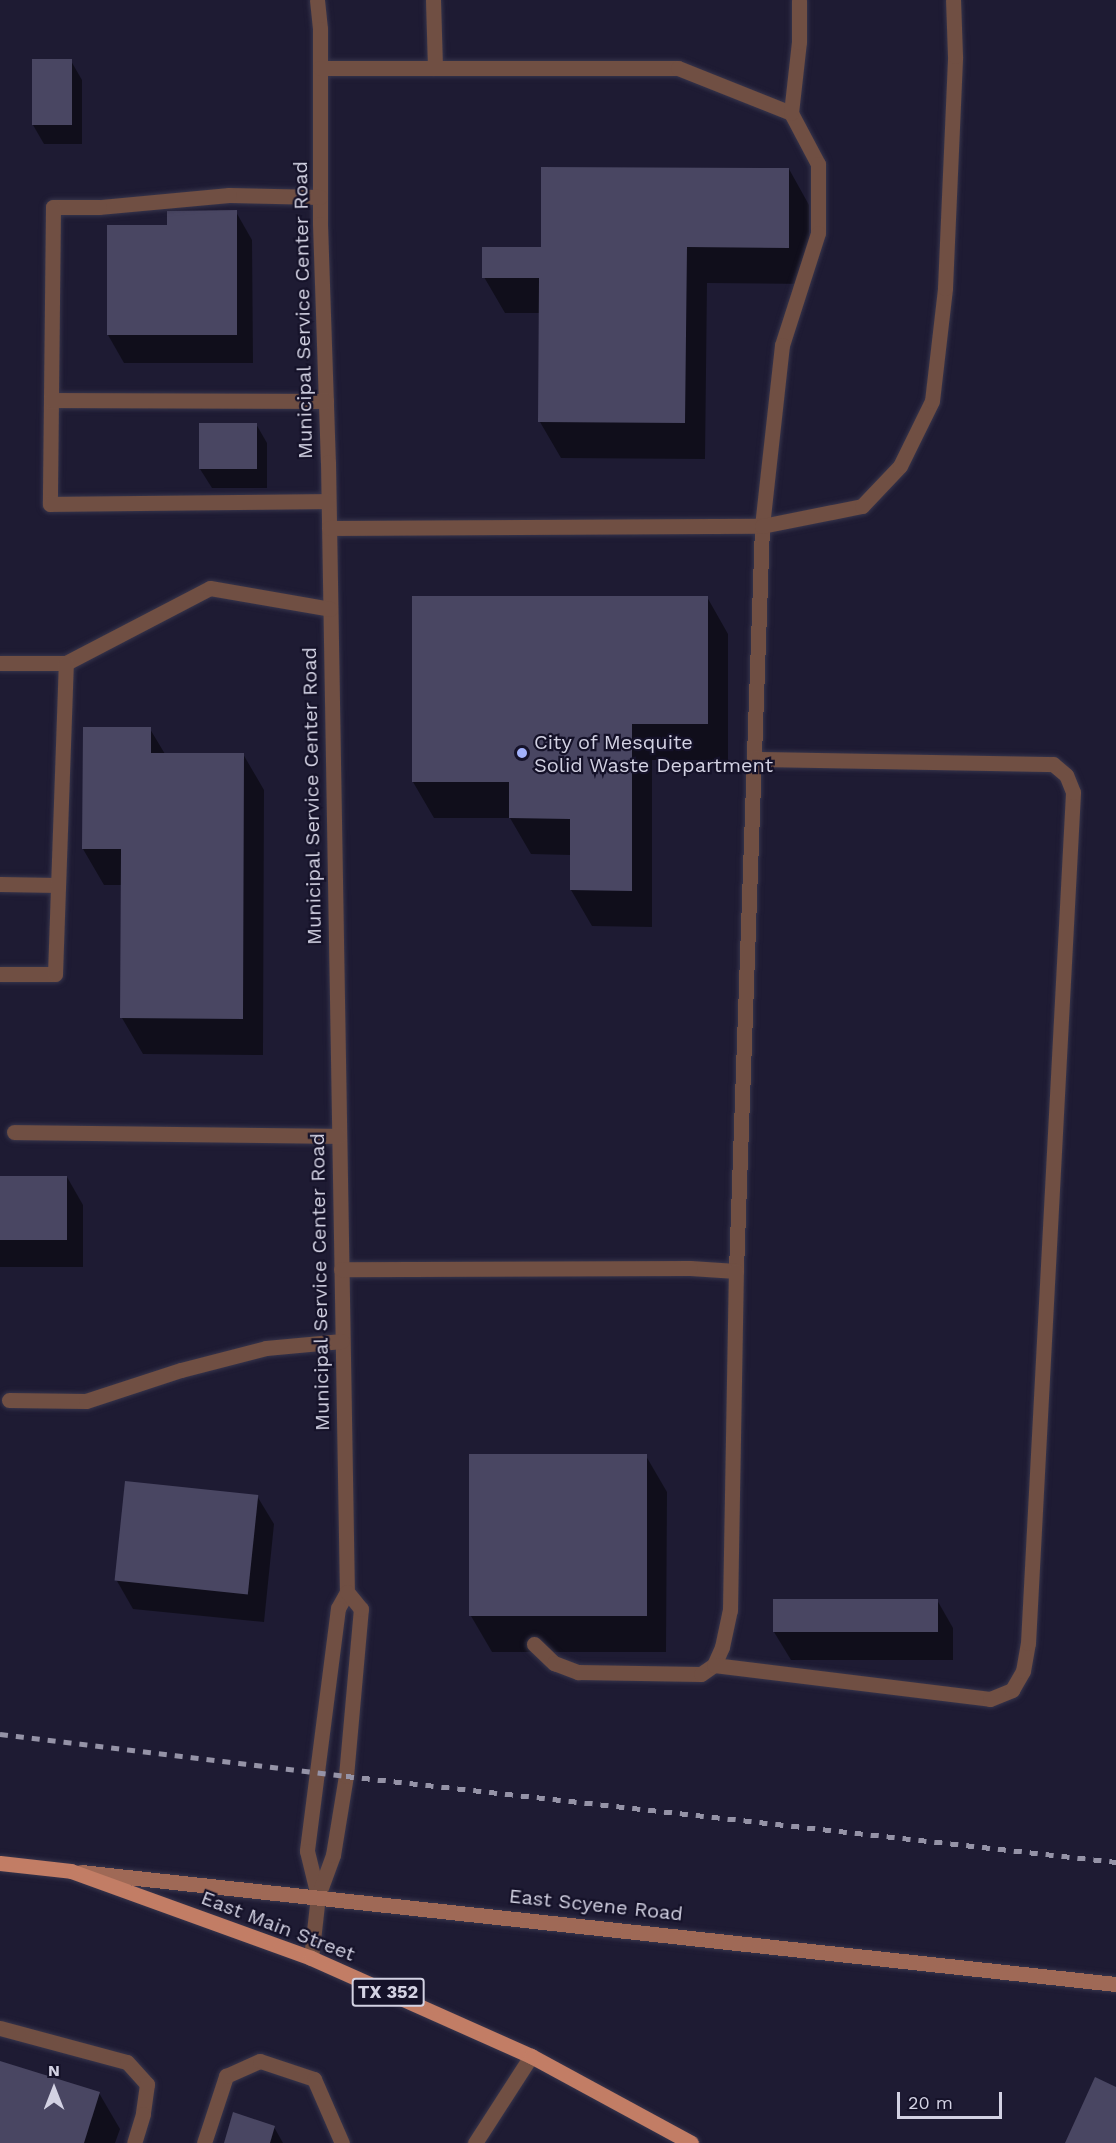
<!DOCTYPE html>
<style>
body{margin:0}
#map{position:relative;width:1116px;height:2143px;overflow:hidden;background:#1e1b33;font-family:"Work Sans",sans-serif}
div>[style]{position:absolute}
.shadow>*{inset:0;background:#0007}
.building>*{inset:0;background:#494662;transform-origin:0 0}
.roads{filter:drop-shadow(0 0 2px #37354c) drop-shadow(0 0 2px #37354c)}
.lane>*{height:15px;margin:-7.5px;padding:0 7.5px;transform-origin:7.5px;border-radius:7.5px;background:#704f43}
.secondary>*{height:15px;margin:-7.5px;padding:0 7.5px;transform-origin:7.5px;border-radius:7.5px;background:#9f6956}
.primary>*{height:15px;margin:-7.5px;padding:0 7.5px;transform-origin:7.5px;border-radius:7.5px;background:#c27d65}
.rail>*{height:4.5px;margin-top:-2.25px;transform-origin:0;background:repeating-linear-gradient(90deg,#9593a7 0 8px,transparent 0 16px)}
.dots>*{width:16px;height:16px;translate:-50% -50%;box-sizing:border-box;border:3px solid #151229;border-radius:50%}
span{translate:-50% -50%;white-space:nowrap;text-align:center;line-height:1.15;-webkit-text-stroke:4.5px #151229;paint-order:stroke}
.shield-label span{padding:2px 4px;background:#151229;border:2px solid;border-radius:4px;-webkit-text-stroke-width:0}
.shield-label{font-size:18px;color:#d3d2e3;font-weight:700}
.street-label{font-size:20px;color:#d3d2e3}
.poi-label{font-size:20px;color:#d3d2e3}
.left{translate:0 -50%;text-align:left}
.north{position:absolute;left:24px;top:2059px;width:60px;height:60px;-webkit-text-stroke:4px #151229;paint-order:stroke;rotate:0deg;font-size:16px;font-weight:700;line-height:24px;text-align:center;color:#d3d2e3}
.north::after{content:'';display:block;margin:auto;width:21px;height:27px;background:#d3d2e3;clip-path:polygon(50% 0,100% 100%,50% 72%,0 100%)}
.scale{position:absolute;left:897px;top:2092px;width:105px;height:27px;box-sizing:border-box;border:3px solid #d3d2e3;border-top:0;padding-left:8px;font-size:18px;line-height:21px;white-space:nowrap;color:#d3d2e3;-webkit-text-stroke:4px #151229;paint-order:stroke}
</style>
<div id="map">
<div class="shadow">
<div style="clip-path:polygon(71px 61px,82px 80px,82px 144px,44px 144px,33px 125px)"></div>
<div style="clip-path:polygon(789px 169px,809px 205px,809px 284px,707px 283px,705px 459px,561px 458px,540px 422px,540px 313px,505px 313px,484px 277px,542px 249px)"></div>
<div style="clip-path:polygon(236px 212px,252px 240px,253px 363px,124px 363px,108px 335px,169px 226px)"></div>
<div style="clip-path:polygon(256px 424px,267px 443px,267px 488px,212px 488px,200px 469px)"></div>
<div style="clip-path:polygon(707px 597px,728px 634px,728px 760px,652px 760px,652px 927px,592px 926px,571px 890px,571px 855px,531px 854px,510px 818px,434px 818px,413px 782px)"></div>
<div style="clip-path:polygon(150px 729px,165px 754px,243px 754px,264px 790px,263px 1055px,143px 1054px,122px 1018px,123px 885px,104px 885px,83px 849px)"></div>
<div style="clip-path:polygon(0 1177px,67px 1177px,83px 1205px,83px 1267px,0 1267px)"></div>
<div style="clip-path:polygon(646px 1456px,667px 1492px,666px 1652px,492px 1652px,471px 1616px)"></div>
<div style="clip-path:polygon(257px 1496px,274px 1524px,264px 1622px,133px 1609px,117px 1581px)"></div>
<div style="clip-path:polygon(937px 1600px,953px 1628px,953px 1660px,791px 1660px,774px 1632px)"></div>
<div style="clip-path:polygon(0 2063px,99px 2093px,120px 2129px,115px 2143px,0 2143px)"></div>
<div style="clip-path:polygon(274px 2127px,283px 2143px,225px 2143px)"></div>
</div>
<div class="building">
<div style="left:32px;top:59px;width:40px;height:66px"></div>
<div style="clip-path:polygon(541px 167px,789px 168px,789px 248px,687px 247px,685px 423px,538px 422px,539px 278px,482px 278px,482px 247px,541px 247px)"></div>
<div style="clip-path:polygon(237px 210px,237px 335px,107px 335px,107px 225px,167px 225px,167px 211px)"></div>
<div style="left:199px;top:423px;width:58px;height:46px"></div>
<div style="clip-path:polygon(412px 596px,708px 596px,708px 724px,632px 724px,632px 891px,570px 890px,570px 819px,509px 818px,509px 782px,412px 782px)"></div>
<div style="clip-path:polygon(83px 727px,151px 727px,151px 753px,244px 753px,243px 1019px,120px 1018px,121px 849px,82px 849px)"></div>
<div style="left:0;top:1176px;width:67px;height:64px"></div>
<div style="left:469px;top:1454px;width:178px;height:162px"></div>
<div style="left:125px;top:1481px;width:134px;height:100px;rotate:6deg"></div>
<div style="left:773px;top:1599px;width:165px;height:33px"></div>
<div style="clip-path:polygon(0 2061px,100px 2092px,84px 2143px,0 2143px)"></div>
<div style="clip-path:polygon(1095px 2077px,1116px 2087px,1116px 2143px,1065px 2143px)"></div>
<div style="clip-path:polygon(233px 2112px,275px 2126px,270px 2143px,224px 2143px)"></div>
</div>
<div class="roads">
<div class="lane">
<div style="left:317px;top:0;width:29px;rotate:84deg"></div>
<div style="left:320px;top:29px;width:195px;rotate:90deg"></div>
<div style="left:320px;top:224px;width:238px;rotate:88.1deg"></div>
<div style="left:328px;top:462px;width:1130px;rotate:89.04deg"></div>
<div style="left:347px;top:1592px;width:18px;rotate:119deg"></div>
<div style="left:338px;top:1608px;width:245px;rotate:97.3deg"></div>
<div style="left:307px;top:1851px;width:46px;rotate:76.3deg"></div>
<div style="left:433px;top:0;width:68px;rotate:88.3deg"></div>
<div style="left:320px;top:68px;width:358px"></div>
<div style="left:678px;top:68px;width:122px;rotate:21.7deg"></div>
<div style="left:791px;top:113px;width:58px;rotate:62.1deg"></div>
<div style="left:818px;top:164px;width:69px;rotate:90deg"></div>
<div style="left:818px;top:233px;width:118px;rotate:107.8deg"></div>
<div style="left:782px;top:345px;width:182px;rotate:96.3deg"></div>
<div style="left:762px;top:526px;width:745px;rotate:92deg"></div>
<div style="left:736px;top:1271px;width:46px;rotate:-176.3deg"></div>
<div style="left:690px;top:1268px;width:349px;rotate:179.8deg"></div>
<div style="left:791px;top:113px;width:71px;rotate:-83.6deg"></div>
<div style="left:799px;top:42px;width:42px;rotate:-90deg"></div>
<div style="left:320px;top:197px;width:91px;rotate:-178.7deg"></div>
<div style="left:229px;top:195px;width:131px;rotate:174.7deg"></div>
<div style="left:99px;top:207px;width:46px;rotate:180deg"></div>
<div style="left:53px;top:207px;width:297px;rotate:90.6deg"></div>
<div style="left:50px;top:504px;width:278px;rotate:-0.6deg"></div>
<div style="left:51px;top:400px;width:275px;rotate:0.2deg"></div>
<div style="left:329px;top:528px;width:433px;rotate:-0.3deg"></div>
<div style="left:762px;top:526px;width:102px;rotate:-11.3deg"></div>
<div style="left:862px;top:506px;width:55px;rotate:-46.5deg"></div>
<div style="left:900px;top:466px;width:72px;rotate:-63.8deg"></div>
<div style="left:932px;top:401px;width:114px;rotate:-83.4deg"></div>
<div style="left:945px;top:288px;width:232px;rotate:-87.5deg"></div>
<div style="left:955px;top:56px;width:56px;rotate:-92deg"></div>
<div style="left:0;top:663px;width:66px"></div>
<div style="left:66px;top:663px;width:162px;rotate:-27.5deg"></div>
<div style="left:210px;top:588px;width:122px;rotate:9.9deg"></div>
<div style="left:0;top:884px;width:58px;rotate:1deg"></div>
<div style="left:0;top:974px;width:55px"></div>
<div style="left:55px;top:974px;width:311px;rotate:-88deg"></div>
<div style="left:14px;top:1132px;width:325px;rotate:0.7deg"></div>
<div style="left:9px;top:1400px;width:77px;rotate:0.7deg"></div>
<div style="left:86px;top:1401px;width:100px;rotate:-18.1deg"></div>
<div style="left:181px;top:1370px;width:88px;rotate:-14.5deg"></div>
<div style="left:266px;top:1348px;width:76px;rotate:-5.3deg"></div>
<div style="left:534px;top:1644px;width:28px;rotate:44deg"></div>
<div style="left:554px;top:1663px;width:26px;rotate:21deg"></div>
<div style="left:578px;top:1672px;width:123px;rotate:0.9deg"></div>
<div style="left:701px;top:1674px;width:16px;rotate:-35deg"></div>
<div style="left:714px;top:1665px;width:20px;rotate:-66deg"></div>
<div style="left:722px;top:1647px;width:38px;rotate:-78deg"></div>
<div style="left:730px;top:1610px;width:339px;rotate:-89deg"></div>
<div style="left:714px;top:1665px;width:278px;rotate:7deg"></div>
<div style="left:990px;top:1699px;width:24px;rotate:-22deg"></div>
<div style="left:1012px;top:1690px;width:22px;rotate:-60deg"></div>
<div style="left:1023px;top:1671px;width:28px;rotate:-80deg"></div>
<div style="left:1028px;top:1643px;width:852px;rotate:-86.97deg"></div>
<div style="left:1073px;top:792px;width:18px;rotate:-112deg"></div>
<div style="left:1066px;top:775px;width:17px;rotate:-140deg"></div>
<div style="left:1053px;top:764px;width:299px;rotate:-179deg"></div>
<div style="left:311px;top:1958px;width:62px;rotate:-83.6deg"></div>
<div style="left:318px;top:1896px;width:44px;rotate:-69.9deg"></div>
<div style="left:333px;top:1855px;width:80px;rotate:-80.7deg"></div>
<div style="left:346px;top:1776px;width:168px;rotate:-84.9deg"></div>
<div style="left:361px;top:1609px;width:22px;rotate:-129deg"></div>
<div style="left:0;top:2028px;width:131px;rotate:15deg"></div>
<div style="left:127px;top:2062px;width:30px;rotate:48deg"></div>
<div style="left:147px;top:2084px;width:30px;rotate:98deg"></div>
<div style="left:143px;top:2114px;width:30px;rotate:107deg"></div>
<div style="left:204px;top:2143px;width:71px;rotate:-71.8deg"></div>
<div style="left:226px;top:2076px;width:37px;rotate:-24deg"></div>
<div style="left:260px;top:2061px;width:57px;rotate:18.4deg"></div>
<div style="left:314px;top:2079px;width:70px;rotate:66.4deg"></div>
<div style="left:475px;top:2143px;width:103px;rotate:-57.2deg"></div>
</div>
<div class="secondary">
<div style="left:81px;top:1872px;width:1041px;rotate:6.18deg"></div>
</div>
<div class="primary">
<div style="left:0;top:1863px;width:71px;rotate:6.4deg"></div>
<div style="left:71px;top:1871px;width:255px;rotate:19.9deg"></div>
<div style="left:311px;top:1958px;width:241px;rotate:24deg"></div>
<div style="left:531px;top:2056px;width:182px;rotate:28.5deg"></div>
</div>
</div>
<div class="rail">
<div style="left:0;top:1734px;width:349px;rotate:6.9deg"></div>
<div style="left:346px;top:1776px;width:775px;rotate:6.37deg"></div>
</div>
<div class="dots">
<div style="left:522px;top:753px;background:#a3b2fd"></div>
</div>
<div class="shield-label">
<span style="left:388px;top:1992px">TX 352</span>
</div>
<div class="street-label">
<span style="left:303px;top:310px;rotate:-91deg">Municipal Service Center Road</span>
<span style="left:312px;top:796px;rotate:-91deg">Municipal Service Center Road</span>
<span style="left:320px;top:1282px;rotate:-91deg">Municipal Service Center Road</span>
<span style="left:596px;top:1905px;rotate:6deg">East Scyene Road</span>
<span style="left:278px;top:1926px;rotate:21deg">East Main Street</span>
</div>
<div class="poi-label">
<span class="left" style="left:534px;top:754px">City of Mesquite<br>Solid Waste Department</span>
</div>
<div class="north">N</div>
<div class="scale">20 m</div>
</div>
